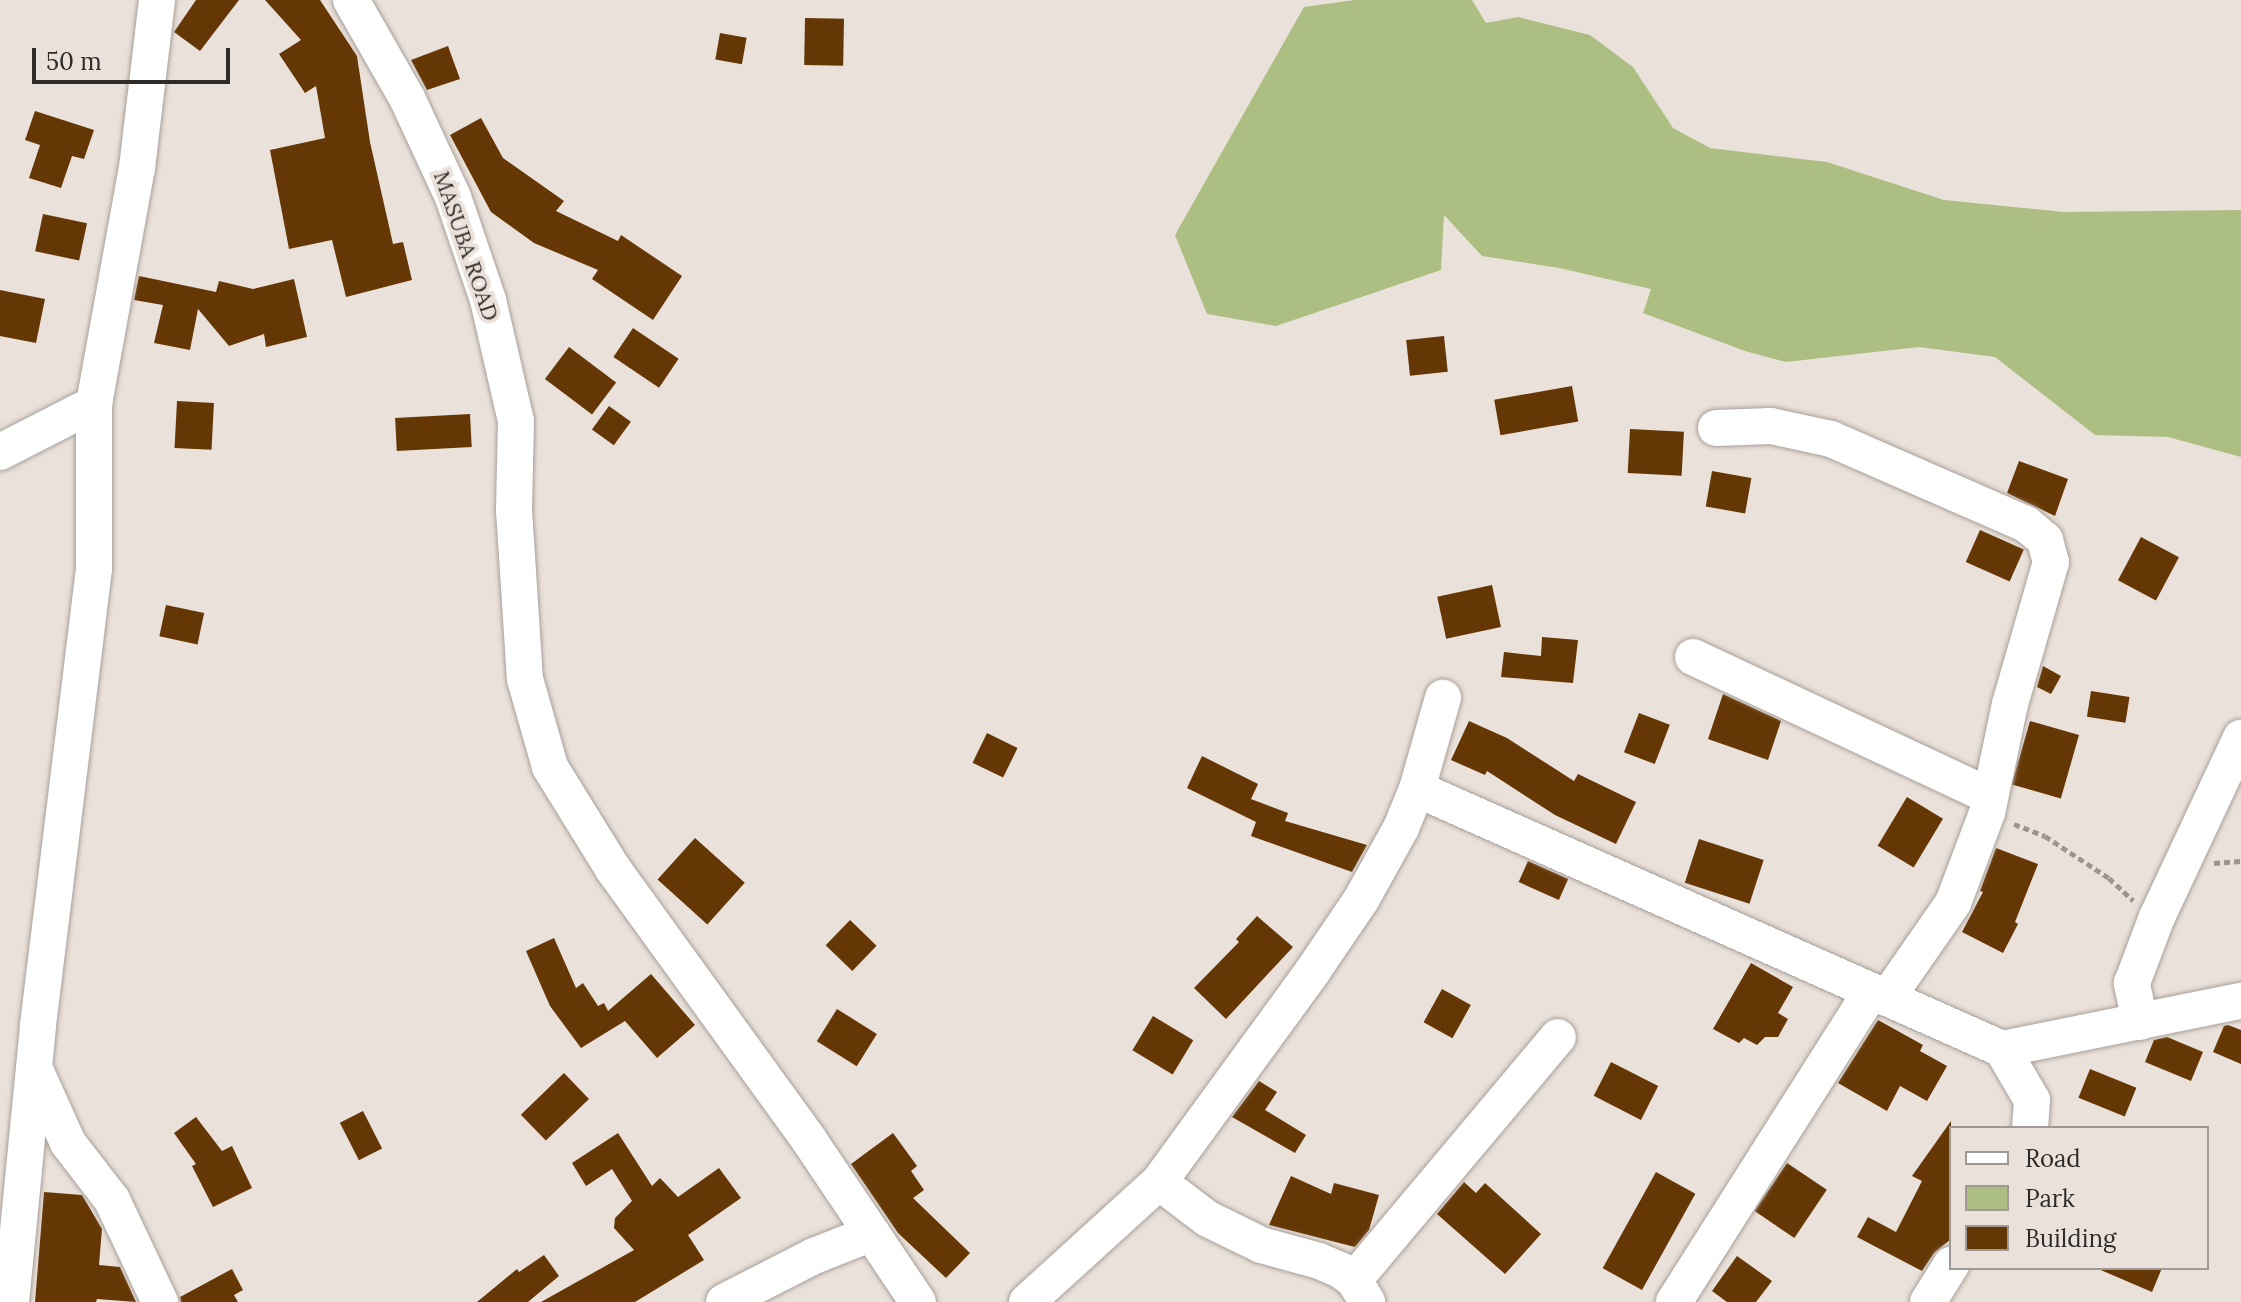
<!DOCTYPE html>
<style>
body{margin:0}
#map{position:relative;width:2241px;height:1302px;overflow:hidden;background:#eae1da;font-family:Lora,serif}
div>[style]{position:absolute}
.green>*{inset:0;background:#adbe83}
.building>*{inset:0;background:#653705;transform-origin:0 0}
.path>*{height:5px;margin-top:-2.5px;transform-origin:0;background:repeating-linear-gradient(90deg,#9b948f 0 6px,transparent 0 10px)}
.roads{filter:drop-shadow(0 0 2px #a8a099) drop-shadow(0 0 2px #a8a099)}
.minor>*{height:36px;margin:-18px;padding:0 18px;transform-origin:18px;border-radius:18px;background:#fff}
span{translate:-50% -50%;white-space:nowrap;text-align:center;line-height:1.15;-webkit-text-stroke:8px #eae1da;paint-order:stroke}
.street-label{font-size:22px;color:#2f2b29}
.legend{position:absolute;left:1949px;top:1126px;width:260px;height:144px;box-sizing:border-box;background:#eae1da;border:2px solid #9f9893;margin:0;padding:10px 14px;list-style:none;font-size:24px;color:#2f2b29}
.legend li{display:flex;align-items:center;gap:16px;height:40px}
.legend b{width:40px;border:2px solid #9f9893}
.scale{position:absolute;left:32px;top:48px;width:198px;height:36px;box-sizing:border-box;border:4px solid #2f2b29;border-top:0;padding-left:10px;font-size:24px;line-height:28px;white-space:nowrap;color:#2f2b29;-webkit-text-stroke:6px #eae1da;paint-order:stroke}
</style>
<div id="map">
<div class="green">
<div style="clip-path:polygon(1355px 0,1472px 0,1486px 23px,1518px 17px,1590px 35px,1633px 67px,1673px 128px,1710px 148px,1827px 162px,1944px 200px,2064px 212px,2241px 210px,2241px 457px,2168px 437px,2095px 435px,1995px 357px,1919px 347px,1786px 362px,1745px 351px,1643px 313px,1651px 289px,1559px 268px,1482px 256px,1444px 215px,1441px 270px,1276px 326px,1207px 314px,1175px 235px,1304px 7px)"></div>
</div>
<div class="building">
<div style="clip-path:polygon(196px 0,239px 0,200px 51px,174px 32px)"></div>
<div style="clip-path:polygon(265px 0,320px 0,357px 56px,370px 142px,393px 244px,403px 242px,412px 280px,346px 297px,332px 240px,289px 249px,270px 150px,325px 138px,316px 86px,305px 93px,279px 54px,301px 40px)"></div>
<div style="left:805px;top:18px;width:39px;height:47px;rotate:1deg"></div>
<div style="left:720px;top:33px;width:27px;height:27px;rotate:10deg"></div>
<div style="clip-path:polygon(448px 46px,460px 79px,427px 90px,411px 60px)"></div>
<div style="clip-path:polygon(35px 111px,94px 130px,84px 159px,72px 156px,61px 188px,29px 178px,40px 145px,25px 140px)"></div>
<div style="clip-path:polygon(481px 118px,503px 158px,564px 201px,556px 211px,618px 241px,621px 235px,682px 276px,653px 320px,592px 279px,598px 270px,534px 243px,491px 212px,450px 135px)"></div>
<div style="left:43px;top:214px;width:45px;height:38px;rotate:12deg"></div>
<div style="clip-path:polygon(139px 276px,216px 292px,219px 281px,253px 289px,294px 279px,307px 337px,266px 347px,264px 334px,229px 346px,198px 309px,190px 350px,154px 343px,163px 305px,134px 300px)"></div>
<div style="clip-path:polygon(0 290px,45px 299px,36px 343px,0 336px)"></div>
<div style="left:633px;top:328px;width:55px;height:35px;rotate:34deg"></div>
<div style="left:1444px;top:336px;width:36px;height:38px;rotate:84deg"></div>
<div style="left:569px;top:347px;width:59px;height:40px;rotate:37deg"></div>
<div style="left:1572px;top:386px;width:36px;height:79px;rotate:80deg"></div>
<div style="left:177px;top:401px;width:37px;height:47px;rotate:3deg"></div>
<div style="left:609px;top:406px;width:27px;height:29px;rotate:36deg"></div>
<div style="left:470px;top:414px;width:33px;height:75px;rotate:87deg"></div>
<div style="left:1630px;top:429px;width:54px;height:44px;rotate:3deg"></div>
<div style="clip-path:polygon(2019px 461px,2068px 479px,2055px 516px,2007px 493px)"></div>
<div style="left:1712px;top:471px;width:40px;height:36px;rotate:10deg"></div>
<div style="left:1980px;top:530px;width:48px;height:35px;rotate:24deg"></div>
<div style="left:2141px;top:537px;width:43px;height:49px;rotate:28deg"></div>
<div style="left:1492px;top:585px;width:43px;height:56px;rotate:78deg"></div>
<div style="left:166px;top:605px;width:39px;height:32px;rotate:12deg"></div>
<div style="clip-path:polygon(1542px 637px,1578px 640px,1573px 683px,1501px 677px,1504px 652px,1541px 656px)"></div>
<div style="clip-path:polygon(2043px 666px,2061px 676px,2051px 694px,2037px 687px)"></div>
<div style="left:2091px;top:691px;width:39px;height:26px;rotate:9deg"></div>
<div style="clip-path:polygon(1723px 694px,1781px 721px,1768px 760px,1708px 739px)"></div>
<div style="left:1639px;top:713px;width:33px;height:42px;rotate:21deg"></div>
<div style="clip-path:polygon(1469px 721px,1507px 738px,1574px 781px,1578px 774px,1636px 802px,1616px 844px,1555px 815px,1487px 771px,1485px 775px,1451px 760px)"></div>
<div style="left:2030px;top:721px;width:51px;height:66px;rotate:16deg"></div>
<div style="left:987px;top:733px;width:34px;height:33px;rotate:26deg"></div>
<div style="clip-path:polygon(1202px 756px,1258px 784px,1251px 799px,1288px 813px,1285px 821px,1367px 845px,1352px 872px,1251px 836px,1256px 822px,1187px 788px)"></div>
<div style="left:1907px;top:797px;width:42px;height:57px;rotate:31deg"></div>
<div style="left:695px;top:838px;width:67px;height:56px;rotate:42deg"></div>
<div style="left:1699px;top:839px;width:68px;height:46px;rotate:18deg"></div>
<div style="clip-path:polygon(1996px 848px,2038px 864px,2015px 922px,2018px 924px,2003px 953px,1962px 932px,1983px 892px,1980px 891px)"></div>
<div style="left:1528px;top:861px;width:44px;height:23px;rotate:24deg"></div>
<div style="clip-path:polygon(1257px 916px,1293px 947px,1226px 1019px,1194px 988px,1239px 942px,1236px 939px)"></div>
<div style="left:850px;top:920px;width:37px;height:35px;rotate:44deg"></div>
<div style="clip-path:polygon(554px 938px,576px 988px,583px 983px,598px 1006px,604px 1003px,608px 1011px,651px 974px,695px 1025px,657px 1058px,625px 1021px,581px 1048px,550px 1006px,526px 951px)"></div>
<div style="clip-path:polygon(1751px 963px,1793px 987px,1778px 1013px,1788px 1019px,1778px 1037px,1765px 1037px,1757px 1045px,1744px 1038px,1739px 1043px,1713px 1029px)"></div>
<div style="left:1442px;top:989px;width:33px;height:38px;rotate:29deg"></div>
<div style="left:837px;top:1009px;width:47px;height:38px;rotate:32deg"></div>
<div style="left:1153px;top:1016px;width:47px;height:40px;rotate:31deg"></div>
<div style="clip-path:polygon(1878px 1020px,1923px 1045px,1920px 1051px,1947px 1066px,1927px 1101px,1900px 1086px,1887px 1111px,1838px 1083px)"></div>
<div style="clip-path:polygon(2228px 1025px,2241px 1030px,2241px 1064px,2213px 1052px,2224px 1026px)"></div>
<div style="clip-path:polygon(2167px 1037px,2203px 1052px,2191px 1081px,2145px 1062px,2154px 1040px)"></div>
<div style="left:1611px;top:1062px;width:53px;height:38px;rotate:27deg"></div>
<div style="left:2090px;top:1069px;width:50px;height:31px;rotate:22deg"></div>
<div style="left:564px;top:1073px;width:36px;height:60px;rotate:46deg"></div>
<div style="clip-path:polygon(1259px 1081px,1277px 1092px,1265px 1110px,1306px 1135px,1295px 1153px,1232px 1117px)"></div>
<div style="left:363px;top:1111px;width:42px;height:26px;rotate:63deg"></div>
<div style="clip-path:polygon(196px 1117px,222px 1151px,232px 1146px,252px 1188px,213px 1207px,192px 1166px,196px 1164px,174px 1133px)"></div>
<div style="clip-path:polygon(1951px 1121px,1951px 1239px,1934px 1253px,1922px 1271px,1857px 1237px,1868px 1217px,1896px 1232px,1922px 1181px,1912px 1176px)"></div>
<div style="clip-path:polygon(618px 1133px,652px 1186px,660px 1178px,678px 1197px,719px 1168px,741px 1198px,688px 1235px,704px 1260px,635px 1302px,541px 1302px,634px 1250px,614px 1228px,615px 1218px,632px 1201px,612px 1169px,586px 1186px,572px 1163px)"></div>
<div style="clip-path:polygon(893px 1133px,917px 1166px,911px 1171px,924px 1190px,913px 1198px,970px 1253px,946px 1278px,898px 1233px,851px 1164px)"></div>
<div style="left:1787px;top:1163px;width:48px;height:58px;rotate:34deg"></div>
<div style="left:1656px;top:1172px;width:45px;height:110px;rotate:29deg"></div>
<div style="clip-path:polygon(1291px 1176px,1331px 1194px,1334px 1183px,1379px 1195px,1369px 1230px,1355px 1247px,1269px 1225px)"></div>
<div style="clip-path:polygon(1464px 1182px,1476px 1193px,1485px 1183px,1541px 1234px,1505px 1274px,1437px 1214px)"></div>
<div style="clip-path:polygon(44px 1192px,82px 1195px,102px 1229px,99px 1265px,120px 1267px,136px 1302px,97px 1299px,96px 1302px,35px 1302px)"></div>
<div style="clip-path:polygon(544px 1255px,559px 1276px,528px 1302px,477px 1302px,517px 1269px,519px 1272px)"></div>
<div style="clip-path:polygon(1737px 1256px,1772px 1281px,1756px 1302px,1727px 1302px,1712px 1291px)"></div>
<div style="clip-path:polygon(2096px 1268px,2162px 1268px,2152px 1292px)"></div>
<div style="clip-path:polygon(232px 1269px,243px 1290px,234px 1295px,238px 1302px,181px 1302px,180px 1297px)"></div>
</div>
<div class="path">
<div style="left:2014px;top:824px;width:33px;rotate:21deg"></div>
<div style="left:2045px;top:836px;width:77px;rotate:33.3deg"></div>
<div style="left:2109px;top:878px;width:33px;rotate:43deg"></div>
<div style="left:2214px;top:863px;width:27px;rotate:-4deg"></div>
</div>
<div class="roads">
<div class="minor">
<div style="left:351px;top:0;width:113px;rotate:60.3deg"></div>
<div style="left:407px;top:98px;width:109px;rotate:65.1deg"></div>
<div style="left:453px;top:197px;width:109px;rotate:71.2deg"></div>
<div style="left:488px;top:300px;width:124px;rotate:77deg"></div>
<div style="left:516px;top:421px;width:89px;rotate:91.3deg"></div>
<div style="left:514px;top:510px;width:169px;rotate:86.3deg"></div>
<div style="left:525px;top:679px;width:91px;rotate:74.1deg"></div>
<div style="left:550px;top:767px;width:120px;rotate:58.3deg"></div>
<div style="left:613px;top:869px;width:334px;rotate:54.1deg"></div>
<div style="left:809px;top:1140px;width:195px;rotate:56.1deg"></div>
<div style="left:1716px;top:428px;width:55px;rotate:-2.1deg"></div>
<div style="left:1771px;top:426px;width:61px;rotate:12.2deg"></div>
<div style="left:1831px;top:439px;width:213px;rotate:23.6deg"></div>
<div style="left:2026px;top:524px;width:25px;rotate:40deg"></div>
<div style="left:2045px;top:540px;width:23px;rotate:75deg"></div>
<div style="left:2051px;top:562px;width:148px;rotate:106.1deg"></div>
<div style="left:2010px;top:704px;width:111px;rotate:101.9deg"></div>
<div style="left:1987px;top:813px;width:96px;rotate:110.7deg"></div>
<div style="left:1953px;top:903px;width:116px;rotate:124.8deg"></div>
<div style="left:0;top:452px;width:106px;rotate:-27.1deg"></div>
<div style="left:1693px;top:657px;width:328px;rotate:25.1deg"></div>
<div style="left:1417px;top:789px;width:640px;rotate:23.96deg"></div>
<div style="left:2002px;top:1049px;width:59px;rotate:59.5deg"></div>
<div style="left:2032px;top:1100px;width:28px;rotate:94deg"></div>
<div style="left:2140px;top:1022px;width:40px;rotate:-102deg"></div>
<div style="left:2132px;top:983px;width:71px;rotate:-69.3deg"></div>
<div style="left:2157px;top:917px;width:198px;rotate:-64.9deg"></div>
<div style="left:2002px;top:1049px;width:244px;rotate:-11.4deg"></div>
<div style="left:36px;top:1072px;width:78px;rotate:65.7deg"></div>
<div style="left:68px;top:1143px;width:72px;rotate:52.3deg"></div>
<div style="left:112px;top:1200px;width:113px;rotate:64.8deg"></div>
<div style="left:1159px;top:1182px;width:61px;rotate:37.1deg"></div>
<div style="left:1208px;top:1219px;width:59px;rotate:26.1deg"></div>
<div style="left:1261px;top:1245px;width:60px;rotate:15.4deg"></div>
<div style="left:1319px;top:1261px;width:25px;rotate:23deg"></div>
<div style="left:1342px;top:1271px;width:15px;rotate:37deg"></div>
<div style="left:1354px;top:1280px;width:26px;rotate:59deg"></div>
<div style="left:1354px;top:1280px;width:317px;rotate:-50deg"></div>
<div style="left:11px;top:1302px;width:278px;rotate:-84.4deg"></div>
<div style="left:38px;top:1025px;width:459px;rotate:-83deg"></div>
<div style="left:94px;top:569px;width:165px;rotate:-90deg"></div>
<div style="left:94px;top:404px;width:240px;rotate:-79.7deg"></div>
<div style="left:137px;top:168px;width:169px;rotate:-83.2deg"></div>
<div style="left:724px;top:1302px;width:101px;rotate:-27.1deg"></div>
<div style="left:814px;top:1256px;width:62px;rotate:-21.6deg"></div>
<div style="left:1027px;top:1302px;width:178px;rotate:-42.3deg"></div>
<div style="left:1159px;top:1182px;width:260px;rotate:-53.9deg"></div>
<div style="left:1312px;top:972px;width:87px;rotate:-55.8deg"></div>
<div style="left:1361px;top:900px;width:82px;rotate:-60.9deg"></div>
<div style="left:1401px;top:828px;width:42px;rotate:-67.7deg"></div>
<div style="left:1417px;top:789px;width:95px;rotate:-74.1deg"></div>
<div style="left:1674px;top:1302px;width:367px;rotate:-57.6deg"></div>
<div style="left:1928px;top:1302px;width:44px;rotate:-58.1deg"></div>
</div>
</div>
<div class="street-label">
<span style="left:466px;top:246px;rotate:71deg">MASUBA ROAD</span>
</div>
<ul class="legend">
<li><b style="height:10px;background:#fff"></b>Road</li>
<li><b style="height:22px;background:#adbe83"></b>Park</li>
<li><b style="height:22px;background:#653705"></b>Building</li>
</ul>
<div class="scale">50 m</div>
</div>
